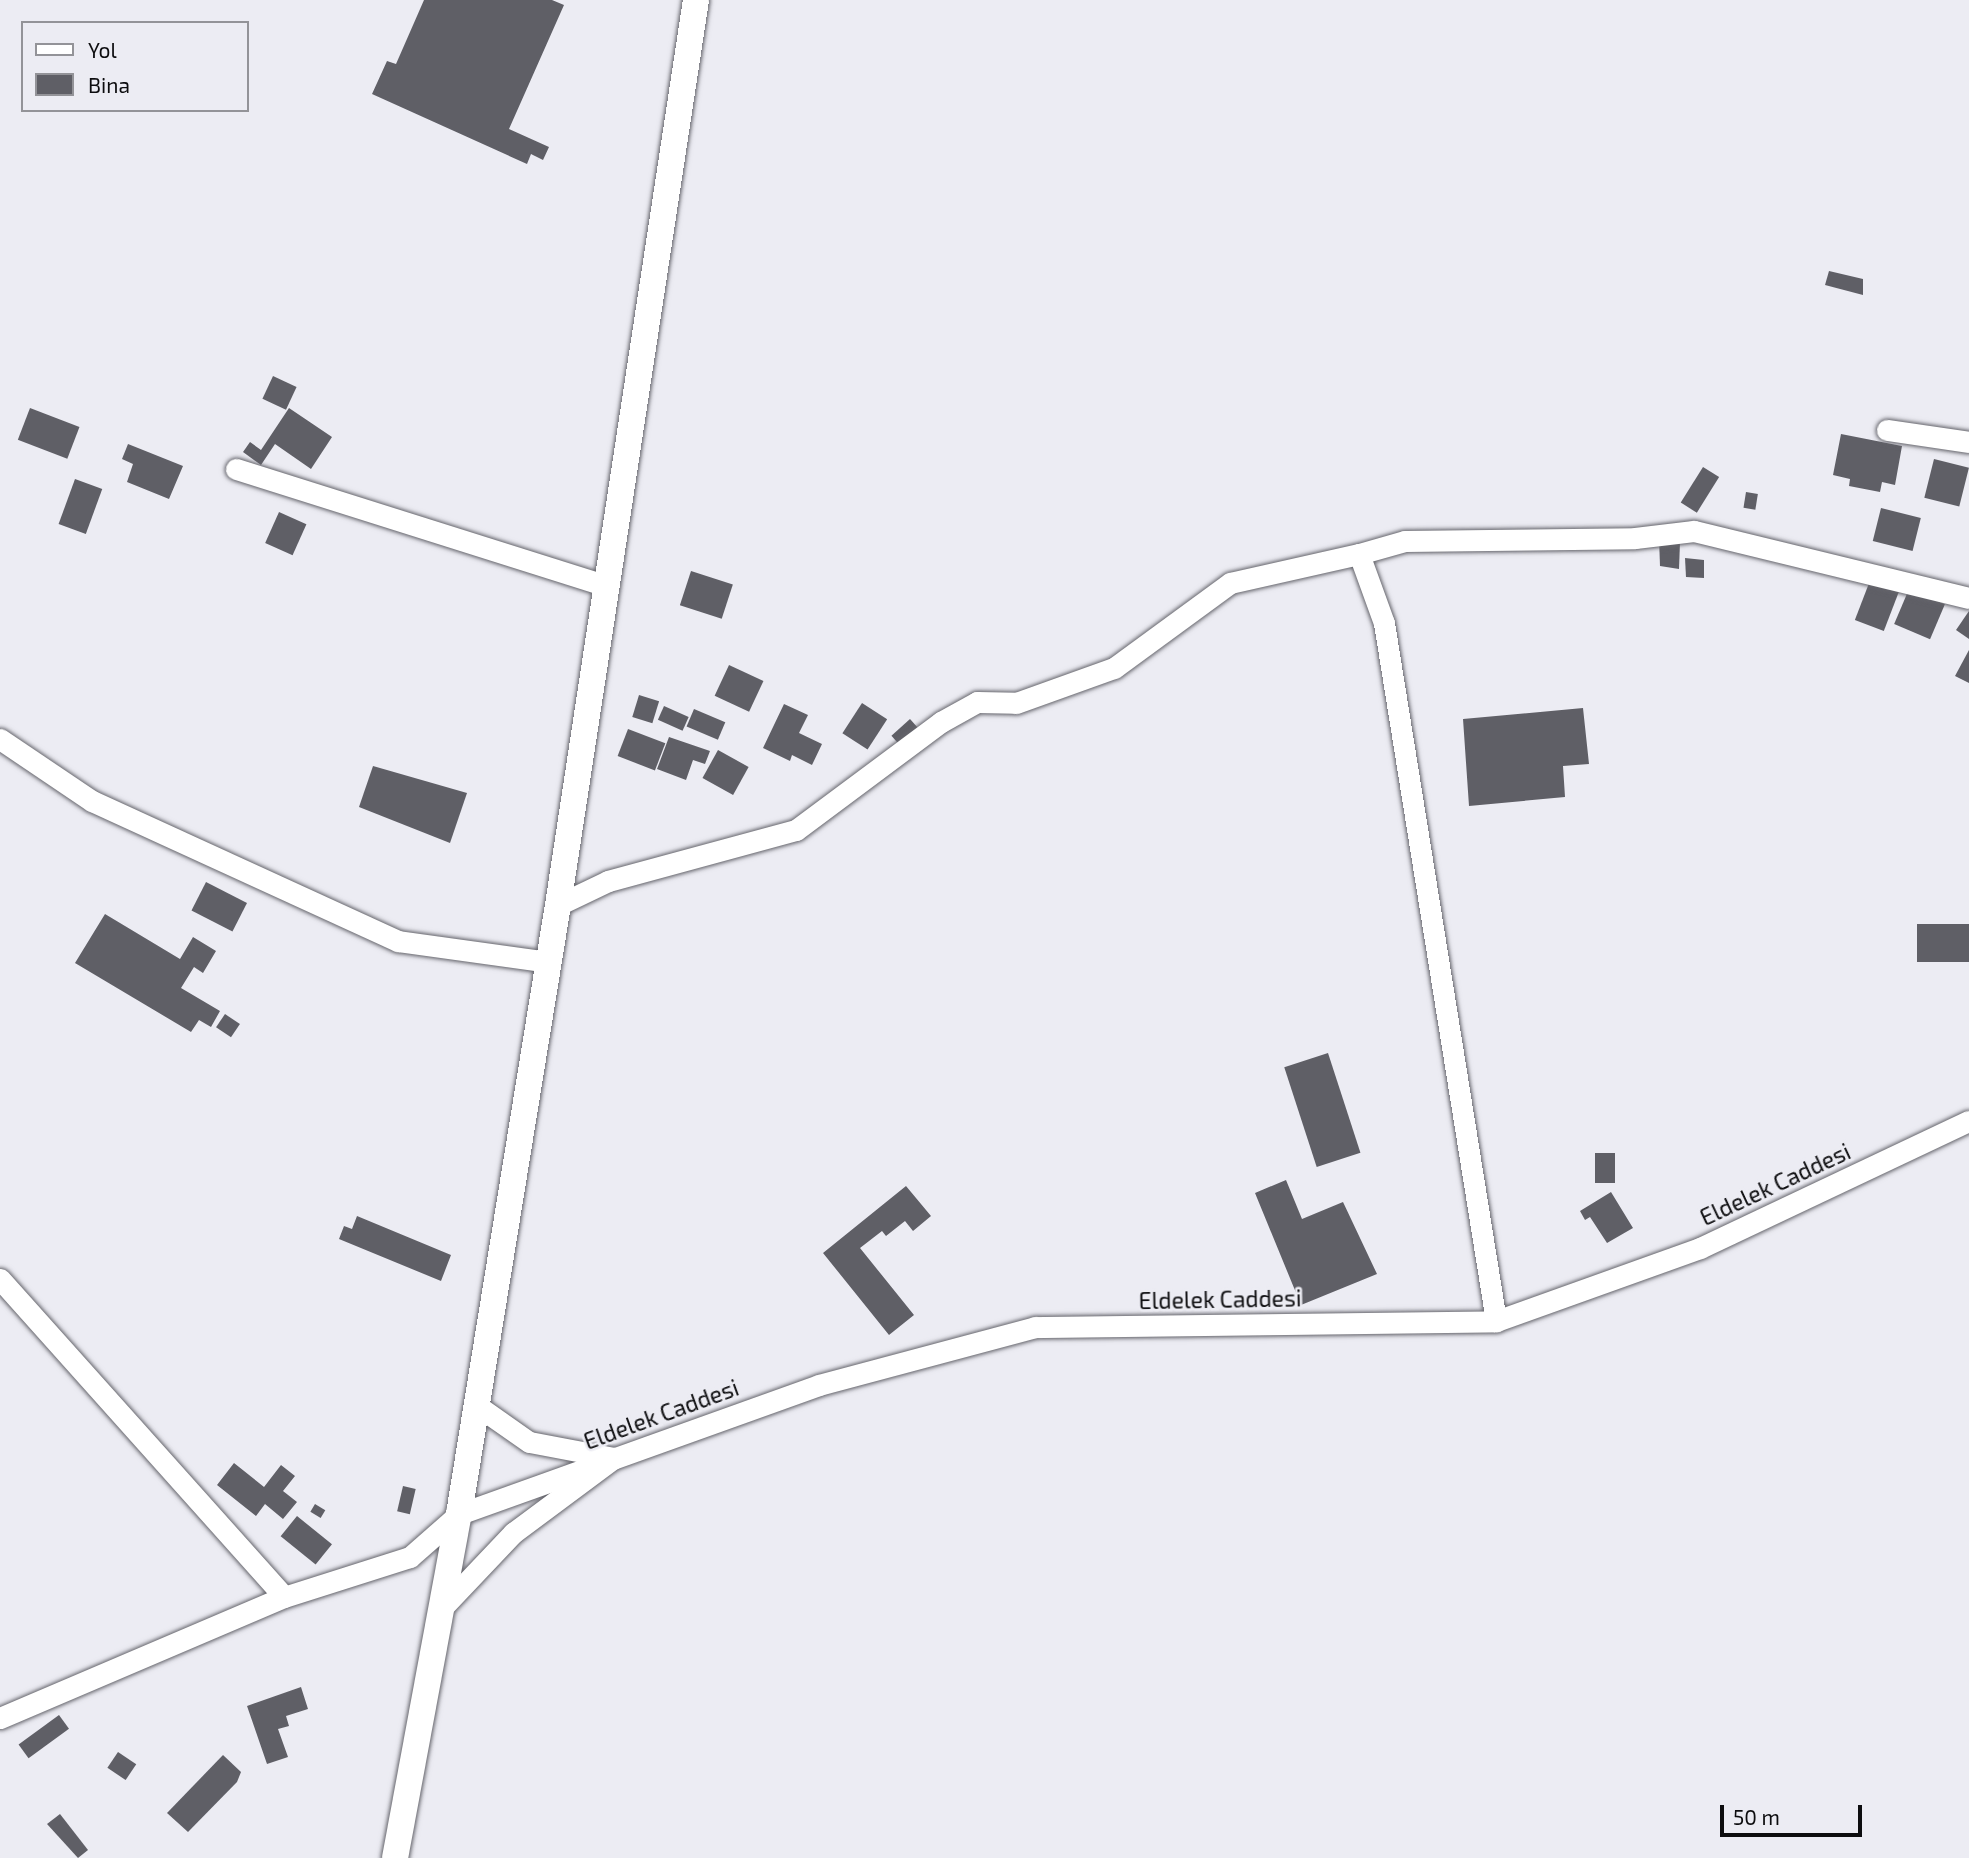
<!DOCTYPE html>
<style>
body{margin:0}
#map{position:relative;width:1969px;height:1858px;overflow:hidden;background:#ececf3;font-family:"Exo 2",sans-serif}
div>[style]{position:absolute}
.building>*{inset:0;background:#5f5f66;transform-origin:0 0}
.roads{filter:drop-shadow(0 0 2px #65656c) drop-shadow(0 0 2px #65656c)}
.minor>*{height:21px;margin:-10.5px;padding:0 10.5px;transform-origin:10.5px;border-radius:10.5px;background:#fff}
.major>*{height:26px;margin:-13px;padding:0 13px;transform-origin:13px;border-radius:13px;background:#fff}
span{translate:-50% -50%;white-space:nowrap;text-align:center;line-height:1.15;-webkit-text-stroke:5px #ececf3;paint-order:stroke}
.street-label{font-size:23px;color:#0d0d0f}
.legend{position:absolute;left:21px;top:21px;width:228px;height:91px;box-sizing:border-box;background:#ececf3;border:2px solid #939398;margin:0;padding:9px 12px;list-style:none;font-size:21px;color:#0d0d0f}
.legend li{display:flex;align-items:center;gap:14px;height:35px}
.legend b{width:35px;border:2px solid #939398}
.scale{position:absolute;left:1720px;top:1805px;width:142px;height:32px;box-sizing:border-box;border:4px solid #0d0d0f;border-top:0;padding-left:9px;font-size:21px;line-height:24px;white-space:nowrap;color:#0d0d0f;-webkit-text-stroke:5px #ececf3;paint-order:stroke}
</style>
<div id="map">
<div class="building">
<div style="clip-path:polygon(424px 0,552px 0,564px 5px,509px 129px,549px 147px,543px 160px,531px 154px,527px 164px,372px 94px,387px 61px,396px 64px)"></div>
<div style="clip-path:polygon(1829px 271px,1863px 279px,1863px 295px,1825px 285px)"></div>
<div style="left:273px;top:376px;width:26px;height:25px;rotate:25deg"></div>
<div style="left:30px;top:408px;width:53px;height:34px;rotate:21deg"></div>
<div style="clip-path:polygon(289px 408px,332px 437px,311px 469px,275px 444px,261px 465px,243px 452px,250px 442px,261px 450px)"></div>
<div style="clip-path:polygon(1841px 434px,1902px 446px,1895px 485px,1882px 482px,1880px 492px,1849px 486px,1850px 479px,1833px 475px)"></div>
<div style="clip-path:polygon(128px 444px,183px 466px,169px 499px,127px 482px,133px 464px,122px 459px)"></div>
<div style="left:1934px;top:459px;width:36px;height:40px;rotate:14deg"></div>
<div style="left:1703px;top:467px;width:19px;height:42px;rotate:32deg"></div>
<div style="left:75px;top:479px;width:29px;height:48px;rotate:20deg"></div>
<div style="left:1746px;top:492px;width:12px;height:16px;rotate:9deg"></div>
<div style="left:1881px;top:508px;width:41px;height:34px;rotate:14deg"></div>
<div style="left:279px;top:512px;width:30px;height:34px;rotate:24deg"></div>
<div style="clip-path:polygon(1659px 538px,1680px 542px,1679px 569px,1660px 566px)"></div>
<div style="clip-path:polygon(1685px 558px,1704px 560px,1704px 578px,1686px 577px)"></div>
<div style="left:691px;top:571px;width:44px;height:36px;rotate:18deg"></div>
<div style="left:1871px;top:578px;width:31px;height:45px;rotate:21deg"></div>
<div style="left:1909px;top:589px;width:39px;height:38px;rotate:23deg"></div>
<div style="clip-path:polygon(1969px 611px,1969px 639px,1956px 630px)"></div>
<div style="clip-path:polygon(1969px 650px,1969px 683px,1955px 676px)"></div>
<div style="left:729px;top:665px;width:38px;height:34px;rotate:25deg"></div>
<div style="left:639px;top:695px;width:21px;height:23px;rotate:17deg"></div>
<div style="left:862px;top:703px;width:30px;height:36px;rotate:33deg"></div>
<div style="clip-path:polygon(784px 704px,808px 715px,799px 733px,822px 744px,812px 765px,792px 755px,790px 761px,763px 748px)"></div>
<div style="left:664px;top:706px;width:27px;height:15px;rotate:24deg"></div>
<div style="clip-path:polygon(1583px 708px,1589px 764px,1563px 766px,1565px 797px,1469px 806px,1463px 719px)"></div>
<div style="left:694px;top:709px;width:34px;height:19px;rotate:23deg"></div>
<div style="left:910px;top:719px;width:13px;height:25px;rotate:48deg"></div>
<div style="left:628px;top:729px;width:40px;height:29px;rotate:21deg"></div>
<div style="clip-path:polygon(669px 737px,710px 751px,705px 764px,693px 760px,686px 780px,657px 769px)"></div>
<div style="left:718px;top:750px;width:35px;height:32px;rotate:29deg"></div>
<div style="clip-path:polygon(373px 766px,467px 793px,450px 843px,359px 807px)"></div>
<div style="left:206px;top:882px;width:46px;height:32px;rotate:27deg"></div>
<div style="clip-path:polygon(105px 914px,180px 959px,193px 937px,216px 951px,203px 973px,194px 967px,181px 988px,220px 1011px,211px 1027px,199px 1020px,191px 1032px,75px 963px)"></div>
<div style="left:1969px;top:924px;width:38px;height:52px;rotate:90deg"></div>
<div style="left:225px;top:1014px;width:18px;height:16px;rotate:34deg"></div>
<div style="left:1328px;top:1053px;width:105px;height:46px;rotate:72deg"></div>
<div style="left:1595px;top:1153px;width:20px;height:30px"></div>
<div style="clip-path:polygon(1286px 1180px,1302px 1219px,1343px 1202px,1377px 1274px,1301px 1305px,1255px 1193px)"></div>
<div style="clip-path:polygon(906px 1186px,931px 1216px,913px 1231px,905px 1221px,886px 1236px,882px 1231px,860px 1248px,914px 1315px,889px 1335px,823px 1253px)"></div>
<div style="clip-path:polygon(1611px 1192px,1633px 1228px,1607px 1243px,1590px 1217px,1585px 1220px,1580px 1211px)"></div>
<div style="clip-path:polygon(357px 1216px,451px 1255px,441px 1281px,339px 1239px,344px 1226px,352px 1229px)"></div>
<div style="clip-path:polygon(234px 1463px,264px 1487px,281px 1465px,295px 1476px,283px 1491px,297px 1502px,283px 1519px,265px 1504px,256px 1516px,217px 1485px)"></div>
<div style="left:403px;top:1486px;width:13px;height:26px;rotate:13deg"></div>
<div style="left:315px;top:1504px;width:12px;height:9px;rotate:31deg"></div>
<div style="left:297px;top:1516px;width:45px;height:26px;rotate:39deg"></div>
<div style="clip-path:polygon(301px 1687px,308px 1709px,286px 1716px,289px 1726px,278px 1729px,288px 1757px,267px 1764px,247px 1706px)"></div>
<div style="left:59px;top:1715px;width:17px;height:50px;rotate:54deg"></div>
<div style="left:118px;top:1752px;width:22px;height:19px;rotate:34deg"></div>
<div style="clip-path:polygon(223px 1755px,241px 1772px,237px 1782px,188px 1832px,167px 1813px)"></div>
<div style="clip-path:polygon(60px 1814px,88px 1850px,78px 1858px,47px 1824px)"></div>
</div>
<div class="roads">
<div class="minor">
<div style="left:1887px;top:430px;width:83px;rotate:8.3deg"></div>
<div style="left:236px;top:469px;width:389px;rotate:17.5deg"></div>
<div style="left:1359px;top:554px;width:48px;rotate:-15.8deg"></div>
<div style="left:1405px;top:541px;width:230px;rotate:-0.7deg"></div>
<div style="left:1635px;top:538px;width:59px;rotate:-6.8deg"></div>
<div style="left:1694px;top:531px;width:283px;rotate:13.7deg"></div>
<div style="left:0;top:739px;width:111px;rotate:34deg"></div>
<div style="left:92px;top:801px;width:337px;rotate:24.6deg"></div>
<div style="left:398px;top:941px;width:152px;rotate:7.9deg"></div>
<div style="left:558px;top:905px;width:55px;rotate:-25.6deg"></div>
<div style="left:608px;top:881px;width:195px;rotate:-15.2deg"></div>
<div style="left:796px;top:830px;width:181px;rotate:-36.7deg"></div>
<div style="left:941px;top:722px;width:41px;rotate:-29.1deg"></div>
<div style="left:977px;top:702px;width:39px;rotate:1deg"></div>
<div style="left:1016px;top:703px;width:104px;rotate:-19.7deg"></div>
<div style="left:1114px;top:668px;width:144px;rotate:-36.2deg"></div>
<div style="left:1230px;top:583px;width:132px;rotate:-12.7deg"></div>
<div style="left:1359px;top:554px;width:73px;rotate:70.1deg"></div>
<div style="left:1384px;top:623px;width:707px;rotate:80.88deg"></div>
<div style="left:0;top:1279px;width:426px;rotate:48.2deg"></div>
<div style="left:441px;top:1609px;width:105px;rotate:-46.5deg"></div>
<div style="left:513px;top:1533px;width:126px;rotate:-36.6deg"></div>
<div style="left:614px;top:1458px;width:86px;rotate:-169.3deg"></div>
<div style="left:529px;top:1442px;width:66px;rotate:-144.9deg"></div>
<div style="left:0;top:1718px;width:309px;rotate:-23.1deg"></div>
<div style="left:284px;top:1597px;width:132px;rotate:-17.6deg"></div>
<div style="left:410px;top:1557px;width:65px;rotate:-41.3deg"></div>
<div style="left:459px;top:1514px;width:382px;rotate:-19.7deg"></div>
<div style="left:819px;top:1385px;width:224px;rotate:-15deg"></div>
<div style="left:1035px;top:1327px;width:461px;rotate:-0.7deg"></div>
<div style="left:1496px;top:1321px;width:217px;rotate:-19.7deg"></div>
<div style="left:1700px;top:1248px;width:297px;rotate:-25.3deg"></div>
</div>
<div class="major">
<div style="left:395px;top:1858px;width:350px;rotate:-79.5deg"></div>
<div style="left:459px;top:1514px;width:617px;rotate:-80.77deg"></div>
<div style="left:558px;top:905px;width:915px;rotate:-81.33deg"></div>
</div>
</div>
<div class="street-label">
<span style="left:1775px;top:1184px;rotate:-25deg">Eldelek Caddesi</span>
<span style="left:1220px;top:1299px;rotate:-1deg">Eldelek Caddesi</span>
<span style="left:661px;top:1414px;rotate:-20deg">Eldelek Caddesi</span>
</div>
<ul class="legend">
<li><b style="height:9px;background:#fff"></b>Yol</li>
<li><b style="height:19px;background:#5f5f66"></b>Bina</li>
</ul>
<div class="scale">50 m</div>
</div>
